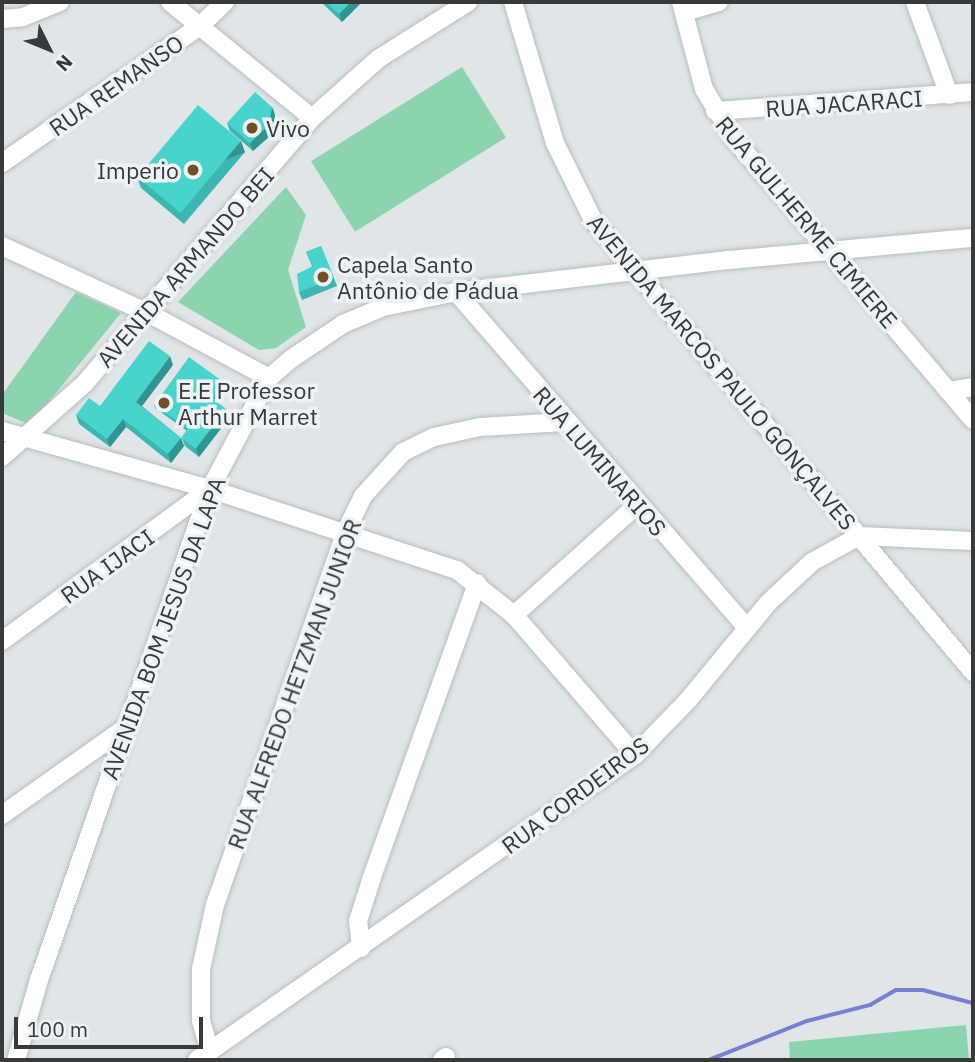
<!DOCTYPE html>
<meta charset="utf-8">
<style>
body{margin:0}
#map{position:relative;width:975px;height:1062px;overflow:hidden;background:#e0e6e8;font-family:"IBM Plex Sans",sans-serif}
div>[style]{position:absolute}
.green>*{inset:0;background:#8bd4af;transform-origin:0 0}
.stream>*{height:3.5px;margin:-1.75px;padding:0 1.75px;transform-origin:1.75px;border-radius:1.75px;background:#7780cf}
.roads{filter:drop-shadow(0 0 2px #b7bdbf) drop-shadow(0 0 2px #b7bdbf)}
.minor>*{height:18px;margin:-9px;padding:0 9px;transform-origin:9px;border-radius:9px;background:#fff}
.wall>*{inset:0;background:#3eb6b0}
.shaded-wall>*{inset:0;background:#329490;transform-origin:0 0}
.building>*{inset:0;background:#48d4cd;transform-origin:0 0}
.dots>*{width:19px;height:19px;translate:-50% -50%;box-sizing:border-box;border:4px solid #edf3f5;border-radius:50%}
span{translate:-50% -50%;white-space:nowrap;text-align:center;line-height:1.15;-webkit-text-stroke:7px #edf3f5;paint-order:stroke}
.street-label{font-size:23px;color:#37393a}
.poi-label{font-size:23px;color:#37393a}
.left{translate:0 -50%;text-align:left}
.right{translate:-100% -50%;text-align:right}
.frame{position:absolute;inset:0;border:4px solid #37393a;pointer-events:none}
.north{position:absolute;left:14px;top:14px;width:70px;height:70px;-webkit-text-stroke:5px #edf3f5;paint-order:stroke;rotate:133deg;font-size:19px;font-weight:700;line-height:28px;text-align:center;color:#37393a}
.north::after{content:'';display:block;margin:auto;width:24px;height:32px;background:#37393a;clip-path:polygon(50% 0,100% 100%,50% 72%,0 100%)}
.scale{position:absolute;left:14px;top:1017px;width:189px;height:32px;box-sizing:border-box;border:4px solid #37393a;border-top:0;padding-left:9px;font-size:21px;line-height:24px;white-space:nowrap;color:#37393a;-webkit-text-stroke:5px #edf3f5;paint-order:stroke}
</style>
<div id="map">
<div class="green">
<div style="left:462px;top:67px;width:83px;height:178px;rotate:58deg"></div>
<div style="clip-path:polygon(286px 187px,306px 215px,288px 270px,306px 327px,276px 348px,259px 350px,178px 302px)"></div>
<div style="clip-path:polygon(76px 292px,121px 313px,30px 425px,2px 413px,2px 395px)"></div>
<div style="clip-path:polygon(966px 1025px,969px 1060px,790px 1060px,789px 1042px)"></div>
</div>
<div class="stream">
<div style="left:709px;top:1060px;width:105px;rotate:-21.7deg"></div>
<div style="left:807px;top:1021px;width:65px;rotate:-14.3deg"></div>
<div style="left:870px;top:1005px;width:30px;rotate:-30deg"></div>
<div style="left:896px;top:990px;width:27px"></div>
<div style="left:923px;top:990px;width:52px;rotate:14.6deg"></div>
</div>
<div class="roads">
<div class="minor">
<div style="left:170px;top:2px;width:183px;rotate:39.2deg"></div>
<div style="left:513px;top:2px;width:147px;rotate:73.4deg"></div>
<div style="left:555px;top:143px;width:86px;rotate:63.7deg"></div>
<div style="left:593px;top:220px;width:591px;rotate:49.95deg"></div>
<div style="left:681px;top:2px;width:90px;rotate:75.2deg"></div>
<div style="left:704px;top:89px;width:58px;rotate:59deg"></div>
<div style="left:734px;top:139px;width:369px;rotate:49.6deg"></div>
<div style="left:915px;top:2px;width:99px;rotate:69.9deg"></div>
<div style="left:684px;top:12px;width:36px;rotate:-16deg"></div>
<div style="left:2px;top:19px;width:21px;rotate:-5deg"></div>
<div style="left:23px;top:17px;width:40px;rotate:-22deg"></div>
<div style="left:715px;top:111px;width:259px;rotate:-4.2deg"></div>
<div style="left:2px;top:163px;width:241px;rotate:-34.7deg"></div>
<div style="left:200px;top:26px;width:35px;rotate:-44deg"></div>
<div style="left:2px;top:246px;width:161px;rotate:24.7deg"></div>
<div style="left:148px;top:313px;width:137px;rotate:28.2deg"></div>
<div style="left:456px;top:292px;width:444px;rotate:49.1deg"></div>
<div style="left:948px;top:391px;width:25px;rotate:-9deg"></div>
<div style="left:2px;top:431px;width:216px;rotate:15.6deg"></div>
<div style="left:210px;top:489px;width:260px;rotate:18.2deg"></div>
<div style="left:457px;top:570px;width:73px;rotate:38.3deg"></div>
<div style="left:514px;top:615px;width:185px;rotate:49.2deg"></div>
<div style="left:2px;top:457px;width:111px;rotate:-41.7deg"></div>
<div style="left:85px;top:383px;width:349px;rotate:-49.4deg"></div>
<div style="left:312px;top:118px;width:89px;rotate:-41.8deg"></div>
<div style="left:378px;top:59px;width:107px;rotate:-32.3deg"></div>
<div style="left:514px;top:615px;width:166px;rotate:-41.8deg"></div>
<div style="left:2px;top:641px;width:258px;rotate:-36.2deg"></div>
<div style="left:2px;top:815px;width:151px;rotate:-35.3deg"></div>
<div style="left:361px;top:948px;width:27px;rotate:-96deg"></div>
<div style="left:358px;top:921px;width:46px;rotate:-72.3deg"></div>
<div style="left:372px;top:877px;width:312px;rotate:-70.3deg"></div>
<div style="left:210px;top:1052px;width:32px;rotate:-106deg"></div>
<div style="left:201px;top:1021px;width:52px;rotate:-90deg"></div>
<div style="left:201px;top:969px;width:66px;rotate:-77.7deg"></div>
<div style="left:215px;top:905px;width:396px;rotate:-70.7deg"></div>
<div style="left:346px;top:531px;width:39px;rotate:-64deg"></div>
<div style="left:363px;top:496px;width:59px;rotate:-47.7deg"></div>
<div style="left:403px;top:452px;width:34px;rotate:-26deg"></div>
<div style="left:434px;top:437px;width:47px;rotate:-12.3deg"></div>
<div style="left:480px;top:427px;width:84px;rotate:-3.4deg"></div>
<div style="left:16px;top:1060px;width:83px;rotate:-74deg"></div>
<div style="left:39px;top:980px;width:520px;rotate:-70.8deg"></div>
<div style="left:210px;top:489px;width:126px;rotate:-62deg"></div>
<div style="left:269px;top:378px;width:29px;rotate:-41deg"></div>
<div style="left:291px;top:359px;width:63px;rotate:-33.9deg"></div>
<div style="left:343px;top:324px;width:43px;rotate:-23deg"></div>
<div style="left:383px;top:307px;width:75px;rotate:-11.6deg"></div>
<div style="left:456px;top:292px;width:276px;rotate:-6.7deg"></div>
<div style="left:730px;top:260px;width:244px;rotate:-5.2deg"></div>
<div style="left:197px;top:1060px;width:534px;rotate:-34.85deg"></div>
<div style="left:635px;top:755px;width:78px;rotate:-46deg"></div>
<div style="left:689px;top:699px;width:124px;rotate:-50.5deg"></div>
<div style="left:768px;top:603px;width:60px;rotate:-43deg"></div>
<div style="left:812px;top:562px;width:54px;rotate:-29deg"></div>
<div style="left:859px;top:536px;width:114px;rotate:2.5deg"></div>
<div style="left:442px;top:1060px;width:5px;rotate:-37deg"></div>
</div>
</div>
<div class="wall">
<div style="clip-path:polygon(321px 2px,362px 2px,342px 22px)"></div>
<div style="clip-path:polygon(272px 107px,275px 115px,272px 134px,253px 151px,230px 131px,227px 123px)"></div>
<div style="clip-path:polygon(245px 152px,184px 224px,141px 188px,137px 177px)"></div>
<div style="clip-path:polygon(321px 246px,337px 286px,302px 300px,299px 292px,312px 266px,306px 252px)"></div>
<div style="clip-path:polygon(173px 365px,142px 406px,181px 438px,184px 446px,171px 463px,126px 427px,110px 447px,79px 424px,76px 415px,100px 406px)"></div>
<div style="clip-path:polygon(225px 385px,214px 400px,229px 418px,199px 457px,185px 446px,182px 438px,187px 431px,155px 408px,154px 405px)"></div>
</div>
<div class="shaded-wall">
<div style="clip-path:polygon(351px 2px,362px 2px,342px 22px,339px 14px)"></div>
<div style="clip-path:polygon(272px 107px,275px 115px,272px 134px,253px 151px,250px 143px)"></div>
<div style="left:241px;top:141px;width:12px;height:94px;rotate:70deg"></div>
<div style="clip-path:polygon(170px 356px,173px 365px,139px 410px,136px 402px)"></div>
<div style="left:224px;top:382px;width:3px;height:59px;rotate:72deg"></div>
<div style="clip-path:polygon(226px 409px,229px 418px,199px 457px,196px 449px)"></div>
<div style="clip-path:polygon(123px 419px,126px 427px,110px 447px,107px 439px)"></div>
<div style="clip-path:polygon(181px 438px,184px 446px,171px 463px,168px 454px)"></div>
</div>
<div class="building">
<div style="clip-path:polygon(326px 2px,351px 2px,339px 14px)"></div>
<div style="clip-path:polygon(255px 92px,272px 107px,269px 125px,250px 143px,227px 123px)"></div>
<div style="left:198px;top:105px;width:56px;height:94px;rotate:40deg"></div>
<div style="clip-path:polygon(321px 246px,334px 278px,299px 292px,297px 274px,313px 266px,306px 252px)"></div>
<div style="clip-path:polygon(149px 341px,170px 356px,136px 402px,181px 438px,168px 454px,123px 419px,107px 439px,76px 415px,89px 398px,100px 406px)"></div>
<div style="left:189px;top:357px;width:43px;height:59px;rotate:36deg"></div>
<div style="left:212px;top:398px;width:18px;height:50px;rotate:38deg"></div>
</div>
<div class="dots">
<div style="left:252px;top:128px;background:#6f5125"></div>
<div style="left:193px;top:170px;background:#6f5125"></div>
<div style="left:323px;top:277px;background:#6f5125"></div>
<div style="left:164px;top:403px;background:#6f5125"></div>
</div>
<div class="street-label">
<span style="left:116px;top:85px;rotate:-35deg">RUA REMANSO</span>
<span style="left:844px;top:103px;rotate:-4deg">RUA JACARACI</span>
<span style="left:807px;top:222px;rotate:50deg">RUA GULHERME CIMIERE</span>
<span style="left:185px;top:267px;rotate:-49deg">AVENIDA ARMANDO BEI</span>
<span style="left:722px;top:372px;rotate:50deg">AVENIDA MARCOS PAULO GONÇALVES</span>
<span style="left:600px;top:461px;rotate:49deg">RUA LUMINARIOS</span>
<span style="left:107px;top:566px;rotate:-36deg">RUA IJACI</span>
<span style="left:163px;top:628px;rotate:-70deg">AVENIDA BOM JESUS DA LAPA</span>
<span style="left:294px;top:684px;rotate:-70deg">RUA ALFREDO HETZMAN JUNIOR</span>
<span style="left:575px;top:795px;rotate:-37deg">RUA CORDEIROS</span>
</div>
<div class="poi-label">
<span class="left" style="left:266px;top:128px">Vivo</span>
<span class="right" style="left:179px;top:170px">Imperio</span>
<span class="left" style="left:337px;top:277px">Capela Santo<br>Antônio de Pádua</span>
<span class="left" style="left:178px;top:403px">E.E Professor<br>Arthur Marret</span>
</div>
<div class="frame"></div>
<div class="north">N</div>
<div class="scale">100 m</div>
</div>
